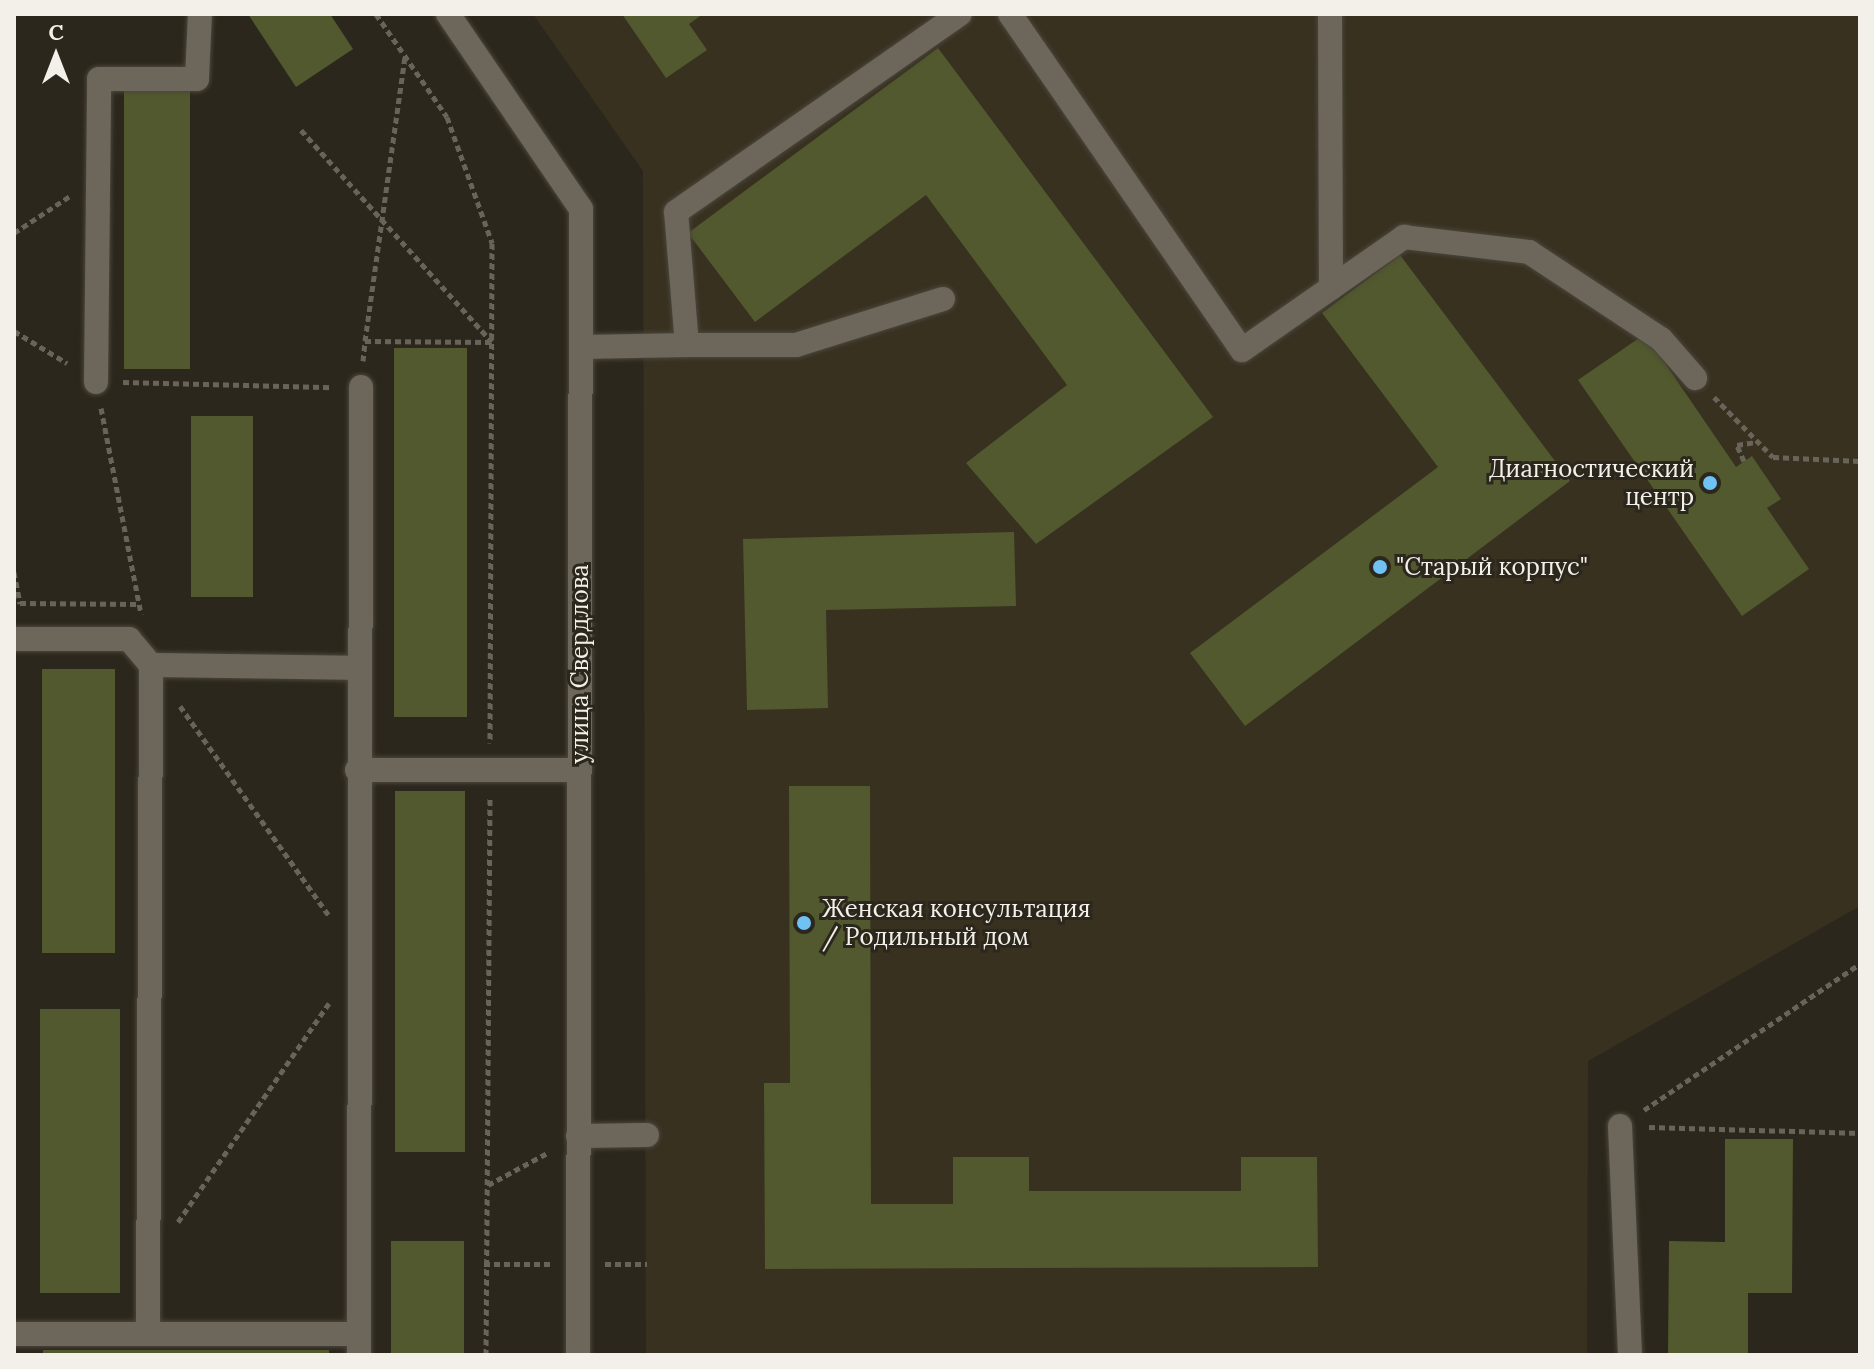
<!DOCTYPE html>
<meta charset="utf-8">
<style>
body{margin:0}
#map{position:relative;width:1874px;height:1369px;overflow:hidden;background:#2c271c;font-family:Lora,serif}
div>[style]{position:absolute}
.built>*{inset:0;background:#383120}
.building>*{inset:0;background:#52592e;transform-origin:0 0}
.path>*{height:5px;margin-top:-2.5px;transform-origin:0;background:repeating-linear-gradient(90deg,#69645a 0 6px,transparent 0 10px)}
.roads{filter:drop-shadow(0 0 2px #4a463c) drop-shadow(0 0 2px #4a463c)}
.minor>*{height:24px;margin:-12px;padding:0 12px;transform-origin:12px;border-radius:12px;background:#6d675b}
.dots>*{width:22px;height:22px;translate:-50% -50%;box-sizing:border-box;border:4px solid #2c271c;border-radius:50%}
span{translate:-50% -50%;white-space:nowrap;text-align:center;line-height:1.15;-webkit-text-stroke:6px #2c271c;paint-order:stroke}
.poi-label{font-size:24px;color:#f3f0e9}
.right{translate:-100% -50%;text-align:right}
.left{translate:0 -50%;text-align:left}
.street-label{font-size:24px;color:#f3f0e9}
.frame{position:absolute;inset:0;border:16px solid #f3f0e9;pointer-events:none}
.north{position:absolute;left:16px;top:16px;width:80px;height:80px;-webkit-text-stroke:6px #2c271c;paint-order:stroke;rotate:0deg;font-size:22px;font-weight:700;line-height:32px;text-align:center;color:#f3f0e9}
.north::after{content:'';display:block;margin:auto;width:28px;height:36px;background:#f3f0e9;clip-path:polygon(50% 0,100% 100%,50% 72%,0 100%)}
</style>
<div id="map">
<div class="built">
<div style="clip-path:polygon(533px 14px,1860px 14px,1860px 906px,1588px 1061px,1587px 1355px,646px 1355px,643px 171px)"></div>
</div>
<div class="building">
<div style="clip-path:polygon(248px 14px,330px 14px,353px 49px,296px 87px)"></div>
<div style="clip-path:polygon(622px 14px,703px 14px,689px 24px,707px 50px,666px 78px)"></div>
<div style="clip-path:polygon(938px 48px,1213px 417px,1036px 544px,966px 463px,1067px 385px,926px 195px,755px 322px,688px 233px)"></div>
<div style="left:124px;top:91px;width:66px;height:278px"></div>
<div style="clip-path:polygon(1400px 255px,1570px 481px,1245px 726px,1190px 653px,1438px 467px,1322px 313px)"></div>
<div style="clip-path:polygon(1645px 334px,1736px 467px,1752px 456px,1781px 499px,1767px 508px,1809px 569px,1742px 616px,1578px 380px)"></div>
<div style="left:394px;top:348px;width:73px;height:369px"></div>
<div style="left:191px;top:416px;width:62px;height:181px"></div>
<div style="clip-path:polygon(1014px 532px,1016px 606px,826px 610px,828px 708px,747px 710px,743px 539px)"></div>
<div style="left:42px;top:669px;width:73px;height:284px"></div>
<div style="clip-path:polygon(789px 786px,870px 786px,871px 1204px,953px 1204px,953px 1157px,1029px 1157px,1029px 1191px,1241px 1191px,1241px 1157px,1317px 1157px,1318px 1267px,765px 1269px,764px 1083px,790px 1083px)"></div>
<div style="left:395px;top:791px;width:70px;height:361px"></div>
<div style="left:40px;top:1009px;width:80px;height:284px"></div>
<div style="clip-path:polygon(1725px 1139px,1793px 1139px,1792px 1293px,1748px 1293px,1748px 1355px,1668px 1355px,1669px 1241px,1725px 1242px)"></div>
<div style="left:391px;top:1241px;width:73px;height:114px"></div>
<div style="left:43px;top:1350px;width:286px;height:5px"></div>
</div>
<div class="path">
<div style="left:376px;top:14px;width:125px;rotate:55.4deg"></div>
<div style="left:447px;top:117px;width:134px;rotate:70.3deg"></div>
<div style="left:492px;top:243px;width:500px;rotate:90.23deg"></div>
<div style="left:301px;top:130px;width:285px;rotate:48deg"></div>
<div style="left:14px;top:233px;width:67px;rotate:-33.5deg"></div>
<div style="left:14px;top:331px;width:62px;rotate:31.1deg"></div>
<div style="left:365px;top:341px;width:286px;rotate:-82deg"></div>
<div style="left:363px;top:361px;width:20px;rotate:-84deg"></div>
<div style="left:365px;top:341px;width:127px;rotate:0.5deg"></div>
<div style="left:123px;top:382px;width:210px;rotate:1.4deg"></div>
<div style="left:1714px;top:397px;width:84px;rotate:45.5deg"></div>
<div style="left:1773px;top:457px;width:87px;rotate:2.6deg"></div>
<div style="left:101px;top:408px;width:210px;rotate:79deg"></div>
<div style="left:1744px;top:461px;width:17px;rotate:-114deg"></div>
<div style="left:1737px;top:445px;width:20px;rotate:-9deg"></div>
<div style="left:14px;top:572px;width:32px;rotate:79deg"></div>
<div style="left:20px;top:603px;width:119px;rotate:0.5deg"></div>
<div style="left:180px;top:706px;width:257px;rotate:54.6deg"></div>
<div style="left:1644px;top:1110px;width:261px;rotate:-34.1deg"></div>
<div style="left:1649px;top:1127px;width:211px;rotate:1.6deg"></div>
<div style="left:488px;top:1185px;width:69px;rotate:-28.4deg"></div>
<div style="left:178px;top:1222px;width:266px;rotate:-55.4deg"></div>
<div style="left:484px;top:1264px;width:67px"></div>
<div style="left:605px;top:1264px;width:42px"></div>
<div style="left:486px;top:1355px;width:558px;rotate:-89.59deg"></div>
</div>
<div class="roads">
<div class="minor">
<div style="left:448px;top:14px;width:236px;rotate:55.7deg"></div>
<div style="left:581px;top:209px;width:1146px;rotate:90.15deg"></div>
<div style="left:1010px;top:14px;width:408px;rotate:55.4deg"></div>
<div style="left:1242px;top:350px;width:198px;rotate:-34.9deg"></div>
<div style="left:1404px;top:237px;width:126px;rotate:6.8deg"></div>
<div style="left:1529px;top:252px;width:158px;rotate:33.4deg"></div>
<div style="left:1661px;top:339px;width:52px;rotate:48.9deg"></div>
<div style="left:1330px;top:14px;width:274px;rotate:89.8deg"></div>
<div style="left:687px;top:345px;width:109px"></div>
<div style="left:796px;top:345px;width:154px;rotate:-17.4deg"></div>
<div style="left:581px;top:347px;width:106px;rotate:-1.1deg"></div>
<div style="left:687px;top:345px;width:133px;rotate:-94.7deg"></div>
<div style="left:676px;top:212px;width:346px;rotate:-34.9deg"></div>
<div style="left:96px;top:382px;width:303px;rotate:-89.4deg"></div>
<div style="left:99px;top:79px;width:98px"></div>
<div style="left:197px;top:79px;width:65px;rotate:-87.4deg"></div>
<div style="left:14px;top:639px;width:115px"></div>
<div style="left:129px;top:639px;width:34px;rotate:50deg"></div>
<div style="left:357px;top:770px;width:222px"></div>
<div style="left:1620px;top:1126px;width:229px;rotate:87.5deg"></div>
<div style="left:578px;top:1136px;width:69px;rotate:-0.8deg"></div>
<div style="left:14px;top:1334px;width:345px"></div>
<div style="left:148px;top:1334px;width:669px;rotate:-89.74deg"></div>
<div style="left:151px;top:665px;width:205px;rotate:0.8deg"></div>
<div style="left:359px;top:1355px;width:968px;rotate:-89.88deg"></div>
</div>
</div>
<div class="dots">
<div style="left:1710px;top:483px;background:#70c2f4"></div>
<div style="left:1380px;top:567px;background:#70c2f4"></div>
<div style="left:804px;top:923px;background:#70c2f4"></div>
</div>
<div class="poi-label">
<span class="right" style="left:1694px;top:483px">Диагностический<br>центр</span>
<span class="left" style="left:1396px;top:567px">"Старый корпус"</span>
<span class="left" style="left:822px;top:923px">Женская консультация<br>/ Родильный дом</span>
</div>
<div class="street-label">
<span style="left:580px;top:664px;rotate:-90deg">улица Свердлова</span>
</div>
<div class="frame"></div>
<div class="north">С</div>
</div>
